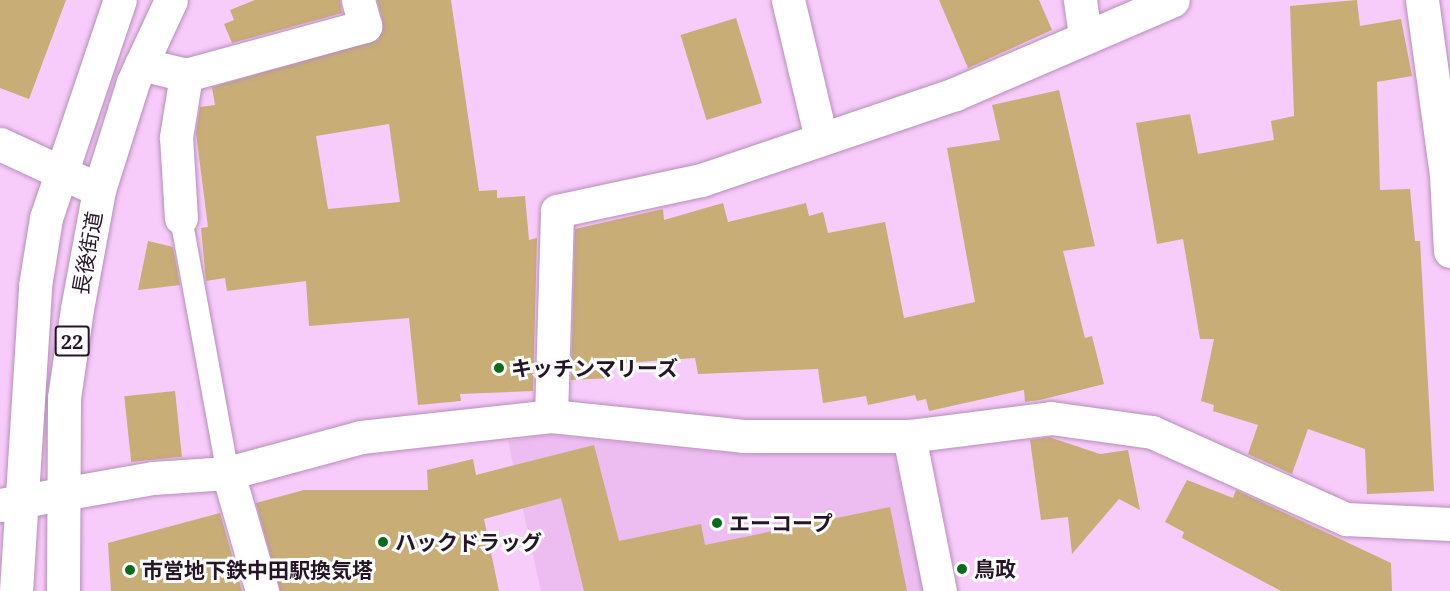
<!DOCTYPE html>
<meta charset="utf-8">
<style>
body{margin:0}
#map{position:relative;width:1450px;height:591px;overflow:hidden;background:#f7cbfa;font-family:"Noto Serif","Noto Sans JP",serif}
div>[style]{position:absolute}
.built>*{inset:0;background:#edbcf0}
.building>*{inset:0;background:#c8ad76;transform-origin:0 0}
.roads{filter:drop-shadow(0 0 2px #b78eb9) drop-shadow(0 0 2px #b78eb9)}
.lane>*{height:22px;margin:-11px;padding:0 11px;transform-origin:11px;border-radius:11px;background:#fff}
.street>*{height:33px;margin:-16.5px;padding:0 16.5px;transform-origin:16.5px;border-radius:16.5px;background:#fff}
.secondary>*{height:33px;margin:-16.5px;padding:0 16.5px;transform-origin:16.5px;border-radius:16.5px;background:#fff}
.primary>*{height:33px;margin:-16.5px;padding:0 16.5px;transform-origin:16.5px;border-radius:16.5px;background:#fff}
.dots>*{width:16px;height:16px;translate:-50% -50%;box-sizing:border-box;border:3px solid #fdfdfd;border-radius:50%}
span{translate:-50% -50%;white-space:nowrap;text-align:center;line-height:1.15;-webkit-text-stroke:6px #fdfdfd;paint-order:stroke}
.shield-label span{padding:2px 4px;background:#fdfdfd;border:2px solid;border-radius:4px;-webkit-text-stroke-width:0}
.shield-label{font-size:20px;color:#251526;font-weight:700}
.street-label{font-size:21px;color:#251526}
.poi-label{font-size:21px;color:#251526;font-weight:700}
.left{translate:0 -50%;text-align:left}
</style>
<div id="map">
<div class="built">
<div style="clip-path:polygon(550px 435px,746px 455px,875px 443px,894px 455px,923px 591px,541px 591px,508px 441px)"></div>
</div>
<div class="building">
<div style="clip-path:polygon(0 0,66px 0,29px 99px,0 88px)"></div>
<div style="clip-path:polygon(255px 0,340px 0,342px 13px,232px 43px,224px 24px,234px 20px,230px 10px)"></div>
<div style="clip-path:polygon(evenodd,377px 0,451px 0,479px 191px,497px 190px,497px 198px,525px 196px,529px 240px,537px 238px,533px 391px,460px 394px,461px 401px,418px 405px,409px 318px,309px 326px,306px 281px,227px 291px,225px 278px,206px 281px,201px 228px,208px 227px,196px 133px,200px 107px,215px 105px,212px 87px,378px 40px,383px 22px,377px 0,389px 124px,400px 202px,328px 209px,316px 136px,389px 124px)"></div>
<div style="clip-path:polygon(939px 0,1039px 0,1052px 30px,968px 68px)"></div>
<div style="clip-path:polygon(1357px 0,1360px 26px,1401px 19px,1412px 76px,1377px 82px,1380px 190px,1410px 189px,1415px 241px,1420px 241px,1434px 491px,1367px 494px,1365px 449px,1308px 429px,1292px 474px,1248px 454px,1258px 425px,1213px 411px,1214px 405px,1201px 401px,1214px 339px,1200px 339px,1183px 239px,1157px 244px,1136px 123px,1190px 114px,1198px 154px,1274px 140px,1271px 121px,1294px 116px,1290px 6px)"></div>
<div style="left:736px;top:18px;width:89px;height:58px;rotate:73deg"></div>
<div style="clip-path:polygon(1059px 90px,1095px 246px,1063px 251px,1085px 338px,1092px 336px,1104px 384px,1040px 400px,1025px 402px,1024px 390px,929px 411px,926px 399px,917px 401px,915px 395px,868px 405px,866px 396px,823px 403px,818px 369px,698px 374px,695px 358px,610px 364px,610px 378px,571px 380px,575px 229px,663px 209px,664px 220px,723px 203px,728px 222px,806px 203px,809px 216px,823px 212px,828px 233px,885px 222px,904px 318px,975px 302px,947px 148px,1000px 140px,992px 105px)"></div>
<div style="clip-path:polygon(148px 241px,173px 247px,180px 285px,138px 290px)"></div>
<div style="left:175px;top:391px;width:66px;height:51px;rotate:84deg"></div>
<div style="clip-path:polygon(1049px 437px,1100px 454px,1128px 450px,1140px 510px,1119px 499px,1072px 554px,1068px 517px,1041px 520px,1030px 440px)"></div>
<div style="clip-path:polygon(594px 445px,619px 541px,701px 524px,705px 545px,890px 507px,907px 591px,584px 591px,561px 498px,484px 519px,499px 591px,280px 591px,256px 503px,304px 490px,428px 490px,427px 470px,473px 459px,476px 475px)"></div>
<div style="clip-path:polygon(1187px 480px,1233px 498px,1236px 490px,1391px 563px,1392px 591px,1281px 591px,1182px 538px,1184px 532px,1165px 522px)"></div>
<div style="clip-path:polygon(220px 513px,242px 591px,111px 591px,108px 543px)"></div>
</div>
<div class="roads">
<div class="lane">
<div style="left:181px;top:218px;width:259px;rotate:79.6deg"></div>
</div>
<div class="street">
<div style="left:788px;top:0;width:143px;rotate:76.6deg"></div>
<div style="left:1080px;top:0;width:37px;rotate:82deg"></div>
<div style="left:1422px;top:0;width:177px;rotate:82.2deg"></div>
<div style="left:1446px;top:175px;width:76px;rotate:87deg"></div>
<div style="left:141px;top:64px;width:46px;rotate:13.7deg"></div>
<div style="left:186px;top:75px;width:186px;rotate:-15.3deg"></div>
<div style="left:365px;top:26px;width:27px;rotate:-105deg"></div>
<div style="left:181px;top:218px;width:81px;rotate:-93.5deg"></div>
<div style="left:176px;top:137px;width:63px;rotate:-80.8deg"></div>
<div style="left:551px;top:416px;width:205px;rotate:-88.3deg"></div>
<div style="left:557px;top:211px;width:147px;rotate:-12.1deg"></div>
<div style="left:701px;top:180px;width:268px;rotate:-18.7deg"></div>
<div style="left:955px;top:94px;width:237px;rotate:-23.3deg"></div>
<div style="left:909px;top:436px;width:158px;rotate:78.7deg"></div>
<div style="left:228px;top:473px;width:123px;rotate:73.9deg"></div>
<div style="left:0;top:505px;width:155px;rotate:-10deg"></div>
<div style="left:153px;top:478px;width:75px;rotate:-3.8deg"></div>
<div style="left:228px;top:473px;width:138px;rotate:-15.1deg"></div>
<div style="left:361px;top:437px;width:191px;rotate:-6.3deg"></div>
<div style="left:551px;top:416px;width:193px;rotate:5.9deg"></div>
<div style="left:743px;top:436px;width:166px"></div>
<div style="left:909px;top:436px;width:143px;rotate:-7.2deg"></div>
<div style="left:1051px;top:418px;width:102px;rotate:7.9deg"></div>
<div style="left:1152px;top:432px;width:213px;rotate:24.2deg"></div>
<div style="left:1346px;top:519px;width:104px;rotate:2.8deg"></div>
</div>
<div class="secondary">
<div style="left:0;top:144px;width:109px;rotate:24.9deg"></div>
</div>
<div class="primary">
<div style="left:16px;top:591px;width:306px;rotate:-86.4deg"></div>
<div style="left:35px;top:286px;width:69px;rotate:-80.8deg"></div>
<div style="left:46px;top:218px;width:230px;rotate:-71.3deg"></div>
<div style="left:63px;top:591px;width:193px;rotate:-89.7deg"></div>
<div style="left:64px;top:398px;width:90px;rotate:-81.7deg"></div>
<div style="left:77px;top:309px;width:121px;rotate:-79.5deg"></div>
<div style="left:99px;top:190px;width:113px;rotate:-72.5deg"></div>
<div style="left:133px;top:82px;width:90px;rotate:-65.1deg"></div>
</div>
</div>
<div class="dots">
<div style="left:499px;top:368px;background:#096c1a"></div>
<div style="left:717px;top:523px;background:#096c1a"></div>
<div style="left:383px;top:542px;background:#096c1a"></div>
<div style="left:962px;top:569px;background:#096c1a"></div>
<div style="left:130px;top:570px;background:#096c1a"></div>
</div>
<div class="shield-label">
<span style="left:72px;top:341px">22</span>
</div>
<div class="street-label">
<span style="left:87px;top:253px;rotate:-80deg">長後街道</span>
</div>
<div class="poi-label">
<span class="left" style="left:511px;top:368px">キッチンマリーズ</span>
<span class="left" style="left:729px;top:523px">エーコープ</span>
<span class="left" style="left:395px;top:542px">ハックドラッグ</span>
<span class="left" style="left:974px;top:569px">鳥政</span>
<span class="left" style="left:142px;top:570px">市営地下鉄中田駅換気塔</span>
</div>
</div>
